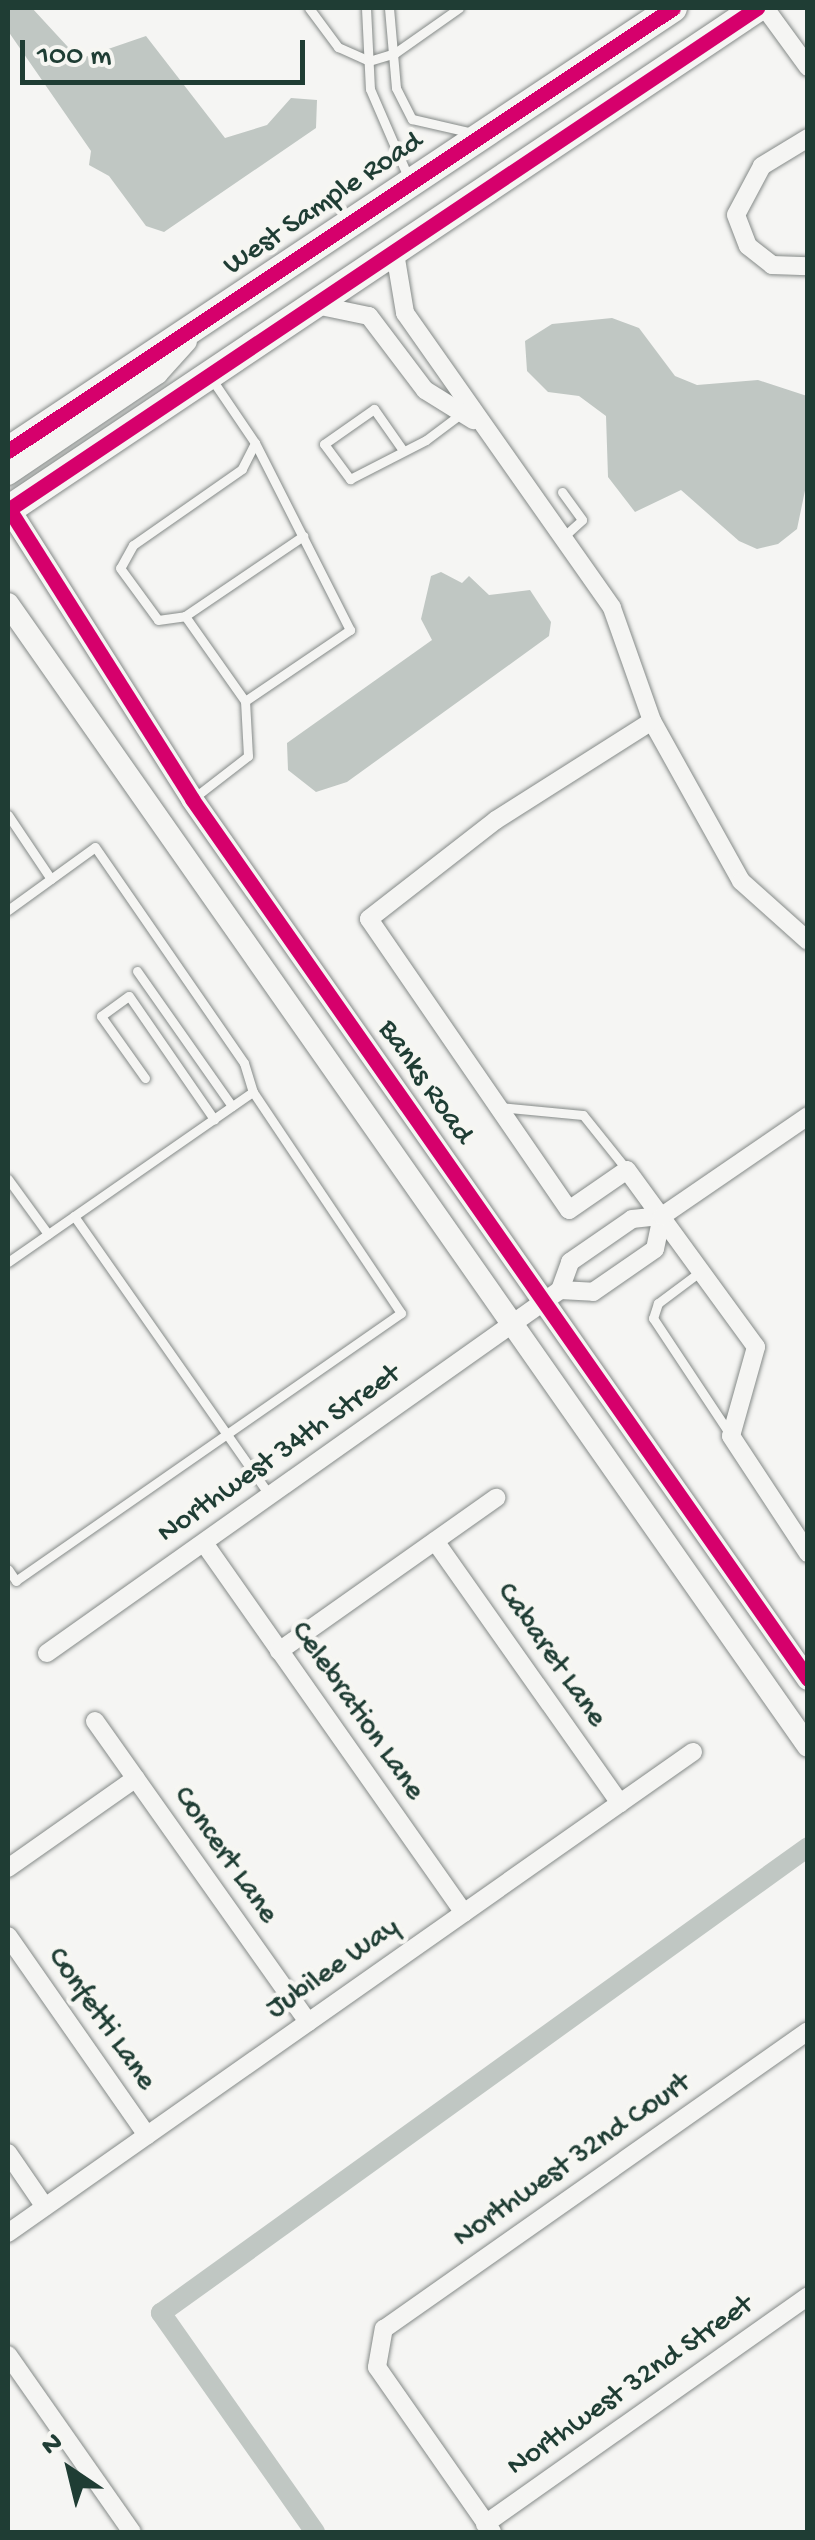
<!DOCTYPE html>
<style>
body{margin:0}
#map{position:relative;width:815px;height:2540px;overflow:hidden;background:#f5f5f3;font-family:"Gochi Hand",sans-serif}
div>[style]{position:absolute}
.water>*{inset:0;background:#c0c7c3}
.canal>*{height:20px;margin:-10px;padding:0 10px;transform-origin:10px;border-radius:10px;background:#c0c7c3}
.roads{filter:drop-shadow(0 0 2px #858a88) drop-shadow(0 0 2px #858a88)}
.service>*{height:9px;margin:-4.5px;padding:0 4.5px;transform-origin:4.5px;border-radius:4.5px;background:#f5f5f3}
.minor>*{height:18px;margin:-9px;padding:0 9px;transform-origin:9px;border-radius:9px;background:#f5f5f3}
.tertiary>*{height:22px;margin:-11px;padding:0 11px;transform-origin:11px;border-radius:11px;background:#f5f5f3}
.primary>*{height:28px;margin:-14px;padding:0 14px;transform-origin:14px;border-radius:14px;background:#f5f5f3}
.cycleway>*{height:15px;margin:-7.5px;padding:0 7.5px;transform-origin:7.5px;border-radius:7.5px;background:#d6006c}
span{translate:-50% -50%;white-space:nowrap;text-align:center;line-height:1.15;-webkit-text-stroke:9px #f6f6f2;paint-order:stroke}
.street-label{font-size:30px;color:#1f3d34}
.frame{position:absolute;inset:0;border:10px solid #1f3d34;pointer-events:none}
.north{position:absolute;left:20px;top:2420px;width:100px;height:100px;-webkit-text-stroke:8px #f6f6f2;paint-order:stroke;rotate:325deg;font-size:28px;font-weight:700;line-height:40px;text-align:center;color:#1f3d34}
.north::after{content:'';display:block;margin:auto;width:35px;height:45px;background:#1f3d34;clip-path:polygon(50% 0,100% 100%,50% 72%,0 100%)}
.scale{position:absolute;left:20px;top:40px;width:285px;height:45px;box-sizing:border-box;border:5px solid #1f3d34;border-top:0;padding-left:12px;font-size:30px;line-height:35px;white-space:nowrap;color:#1f3d34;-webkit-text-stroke:8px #f6f6f2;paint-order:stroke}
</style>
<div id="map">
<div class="water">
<div style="clip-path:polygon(8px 8px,32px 8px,79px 59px,146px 36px,225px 138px,267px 125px,291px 98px,317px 100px,316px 128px,164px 232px,146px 226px,109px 176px,89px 165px,91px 151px,8px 31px)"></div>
<div style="clip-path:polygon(612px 318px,639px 328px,675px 376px,697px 385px,758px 380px,807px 396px,807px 481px,797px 529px,778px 544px,757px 549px,739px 541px,681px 490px,635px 512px,608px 477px,606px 416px,579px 396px,548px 392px,527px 371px,525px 341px,552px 324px)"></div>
<div style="clip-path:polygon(441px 572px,462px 583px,469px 576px,489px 595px,530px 590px,551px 622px,549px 636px,347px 782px,316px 792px,288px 770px,287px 743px,432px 640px,421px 619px,431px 576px)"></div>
</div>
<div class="canal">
<div style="left:315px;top:2532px;width:268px;rotate:-125.1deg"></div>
<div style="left:161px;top:2313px;width:797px;rotate:-35.76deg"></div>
</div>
<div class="roads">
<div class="service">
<div style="left:309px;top:8px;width:49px;rotate:53.4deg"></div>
<div style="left:338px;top:47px;width:34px;rotate:24deg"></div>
<div style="left:369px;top:61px;width:27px;rotate:-17deg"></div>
<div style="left:395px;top:53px;width:78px;rotate:-35.1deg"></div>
<div style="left:366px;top:8px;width:81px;rotate:87.2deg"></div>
<div style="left:370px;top:89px;width:96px;rotate:66.6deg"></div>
<div style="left:389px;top:8px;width:80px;rotate:85deg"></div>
<div style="left:396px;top:88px;width:35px;rotate:63deg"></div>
<div style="left:412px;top:119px;width:63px;rotate:12.9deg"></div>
<div style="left:211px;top:378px;width:78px;rotate:55.9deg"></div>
<div style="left:255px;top:443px;width:29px;rotate:117deg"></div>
<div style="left:242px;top:469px;width:133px;rotate:145.1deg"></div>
<div style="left:133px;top:545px;width:26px;rotate:119deg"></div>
<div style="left:120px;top:568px;width:64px;rotate:53.8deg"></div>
<div style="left:158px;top:620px;width:27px;rotate:-8deg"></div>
<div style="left:185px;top:616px;width:104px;rotate:54.8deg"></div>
<div style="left:245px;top:701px;width:127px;rotate:-34.1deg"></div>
<div style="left:350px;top:630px;width:210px;rotate:-116.9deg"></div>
<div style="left:402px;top:449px;width:49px;rotate:-125deg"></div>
<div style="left:374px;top:409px;width:61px;rotate:145deg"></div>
<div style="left:324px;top:444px;width:44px;rotate:53.4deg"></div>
<div style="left:350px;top:479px;width:85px;rotate:-27.2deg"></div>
<div style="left:426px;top:440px;width:45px;rotate:-36.9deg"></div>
<div style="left:562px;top:492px;width:34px;rotate:54deg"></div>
<div style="left:582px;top:520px;width:27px;rotate:138deg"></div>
<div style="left:185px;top:616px;width:143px;rotate:-34.1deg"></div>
<div style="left:195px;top:797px;width:67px;rotate:-37.7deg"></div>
<div style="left:248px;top:756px;width:55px;rotate:-93.1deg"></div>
<div style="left:8px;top:815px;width:77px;rotate:56.1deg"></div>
<div style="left:8px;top:910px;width:107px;rotate:-35.9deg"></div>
<div style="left:95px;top:847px;width:262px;rotate:55.4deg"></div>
<div style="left:244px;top:1063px;width:30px;rotate:73deg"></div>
<div style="left:137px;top:971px;width:165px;rotate:54.9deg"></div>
<div style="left:145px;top:1078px;width:76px;rotate:-125.4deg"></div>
<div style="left:101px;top:1016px;width:34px;rotate:-36deg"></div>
<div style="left:129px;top:996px;width:150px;rotate:55.4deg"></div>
<div style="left:499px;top:1107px;width:84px;rotate:5.4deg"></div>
<div style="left:583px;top:1115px;width:70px;rotate:51.3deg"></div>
<div style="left:8px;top:1179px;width:68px;rotate:54deg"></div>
<div style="left:74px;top:1216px;width:342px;rotate:55deg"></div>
<div style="left:8px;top:1262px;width:298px;rotate:-34.8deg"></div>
<div style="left:253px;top:1092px;width:266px;rotate:56.2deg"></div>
<div style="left:401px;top:1313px;width:469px;rotate:145.2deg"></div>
<div style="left:16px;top:1581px;width:14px;rotate:-124deg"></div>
<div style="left:701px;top:1271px;width:54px;rotate:143.3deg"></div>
<div style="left:658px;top:1303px;width:16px;rotate:108deg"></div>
<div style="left:653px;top:1318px;width:141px;rotate:56.5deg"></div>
</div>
<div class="minor">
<div style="left:765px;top:8px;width:73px;rotate:53.9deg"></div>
<div style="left:808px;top:138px;width:54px;rotate:148.7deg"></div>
<div style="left:762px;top:166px;width:55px;rotate:118deg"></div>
<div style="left:736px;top:215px;width:33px;rotate:69deg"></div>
<div style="left:748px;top:246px;width:31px;rotate:38deg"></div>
<div style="left:772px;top:265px;width:36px;rotate:2deg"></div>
<div style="left:394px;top:247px;width:67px;rotate:80.5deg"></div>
<div style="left:405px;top:313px;width:360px;rotate:54.9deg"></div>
<div style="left:612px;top:608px;width:120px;rotate:70.5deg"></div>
<div style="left:652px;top:721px;width:183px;rotate:60.9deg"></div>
<div style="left:741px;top:881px;width:90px;rotate:41.8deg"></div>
<div style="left:311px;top:304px;width:59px;rotate:11.7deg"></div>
<div style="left:369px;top:316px;width:93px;rotate:52.9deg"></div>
<div style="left:425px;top:390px;width:57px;rotate:32deg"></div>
<div style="left:652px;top:721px;width:185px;rotate:147.6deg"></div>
<div style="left:496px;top:820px;width:161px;rotate:142.1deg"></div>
<div style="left:369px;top:919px;width:353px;rotate:55.5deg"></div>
<div style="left:569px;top:1210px;width:70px;rotate:-34.6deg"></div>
<div style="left:627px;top:1170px;width:219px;rotate:53.9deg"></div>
<div style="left:756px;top:1347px;width:92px;rotate:105.7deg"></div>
<div style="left:731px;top:1436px;width:140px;rotate:56.7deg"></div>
<div style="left:560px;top:1290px;width:33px;rotate:3deg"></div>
<div style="left:593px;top:1292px;width:75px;rotate:-34.7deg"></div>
<div style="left:655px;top:1249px;width:34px;rotate:-78deg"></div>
<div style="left:435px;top:1541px;width:321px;rotate:54.8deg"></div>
<div style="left:204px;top:1543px;width:452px;rotate:54.9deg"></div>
<div style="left:279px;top:1651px;width:266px;rotate:-35.2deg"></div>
<div style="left:47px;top:1653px;width:628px;rotate:-35.28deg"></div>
<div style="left:560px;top:1290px;width:30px;rotate:-70deg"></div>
<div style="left:570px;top:1262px;width:75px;rotate:-34.7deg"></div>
<div style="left:632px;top:1219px;width:30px;rotate:-6deg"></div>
<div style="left:662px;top:1216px;width:177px;rotate:-34.4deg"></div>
<div style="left:95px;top:1721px;width:369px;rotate:54.7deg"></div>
<div style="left:8px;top:1868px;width:156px;rotate:-35.1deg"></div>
<div style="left:8px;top:1936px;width:243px;rotate:55.1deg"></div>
<div style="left:8px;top:2153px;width:65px;rotate:55.6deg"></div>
<div style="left:8px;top:2233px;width:837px;rotate:-35.08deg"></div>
<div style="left:8px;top:2355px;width:216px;rotate:55deg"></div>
<div style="left:485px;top:2524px;width:395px;rotate:-35.2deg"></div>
<div style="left:492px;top:2532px;width:201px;rotate:-124.9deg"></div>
<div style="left:377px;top:2367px;width:39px;rotate:-80deg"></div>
<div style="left:384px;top:2329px;width:518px;rotate:-35.1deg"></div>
</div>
<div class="tertiary">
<div style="left:8px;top:474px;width:180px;rotate:-34.1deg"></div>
<div style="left:157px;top:373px;width:43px;rotate:-47.8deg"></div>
<div style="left:9px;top:509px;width:343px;rotate:57.7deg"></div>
<div style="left:192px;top:799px;width:1074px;rotate:55.01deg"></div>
<div style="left:8px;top:604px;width:1394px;rotate:54.99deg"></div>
</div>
<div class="primary">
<div style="left:8px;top:451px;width:799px;rotate:-33.67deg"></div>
<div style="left:8px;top:510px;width:902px;rotate:-33.83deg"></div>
</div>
</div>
<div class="cycleway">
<div style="left:8px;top:451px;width:799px;rotate:-33.67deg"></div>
<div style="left:9px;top:509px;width:343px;rotate:57.7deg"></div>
<div style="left:192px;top:799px;width:1074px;rotate:55.01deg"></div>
<div style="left:8px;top:510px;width:902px;rotate:-33.83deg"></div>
</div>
<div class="street-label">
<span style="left:324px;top:205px;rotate:-34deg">West Sample Road</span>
<span style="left:424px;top:1083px;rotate:55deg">Banks Road</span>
<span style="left:280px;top:1455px;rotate:-35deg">Northwest 34th Street</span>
<span style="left:550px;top:1656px;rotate:55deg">Cabaret Lane</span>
<span style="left:356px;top:1712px;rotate:55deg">Celebration Lane</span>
<span style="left:224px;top:1856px;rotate:55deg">Concert Lane</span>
<span style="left:334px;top:1970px;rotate:-35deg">Jubilee Way</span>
<span style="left:100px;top:2020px;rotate:55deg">Confetti Lane</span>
<span style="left:573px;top:2162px;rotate:-35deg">Northwest 32nd Court</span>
<span style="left:631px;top:2387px;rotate:-35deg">Northwest 32nd Street</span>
</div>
<div class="frame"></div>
<div class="north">N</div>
<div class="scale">100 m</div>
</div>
